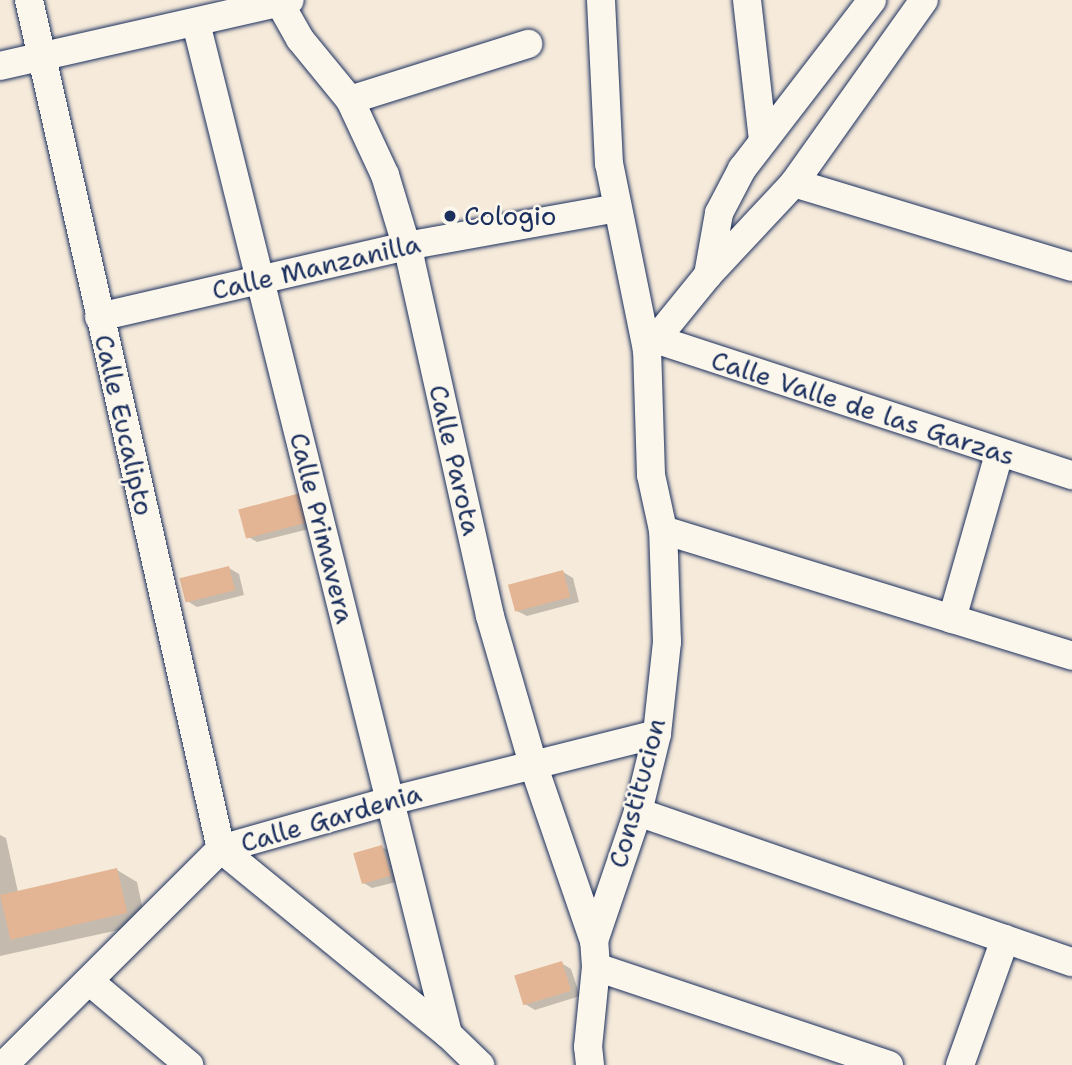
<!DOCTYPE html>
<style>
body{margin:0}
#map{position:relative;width:1072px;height:1065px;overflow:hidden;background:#f6eada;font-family:"Shantell Sans",sans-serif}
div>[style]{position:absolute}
.shadow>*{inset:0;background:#0003}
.building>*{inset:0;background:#e3b594;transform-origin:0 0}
.roads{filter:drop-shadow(0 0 2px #1b2f5e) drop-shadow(0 0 2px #1b2f5e)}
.minor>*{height:28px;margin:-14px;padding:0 14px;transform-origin:14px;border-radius:14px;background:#fbf7ec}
.dots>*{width:19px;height:19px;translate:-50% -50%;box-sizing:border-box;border:4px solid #fbf7ec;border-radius:50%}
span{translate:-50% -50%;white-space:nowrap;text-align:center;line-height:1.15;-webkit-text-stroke:5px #fbf7ec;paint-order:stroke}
.poi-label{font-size:26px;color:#1b2f5e}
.left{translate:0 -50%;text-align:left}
.street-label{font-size:26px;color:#1b2f5e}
</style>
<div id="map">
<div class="shadow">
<div style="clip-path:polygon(304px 494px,321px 526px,257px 542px,247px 536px)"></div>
<div style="clip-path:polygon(229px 568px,239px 574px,244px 595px,197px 607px,187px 601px)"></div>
<div style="clip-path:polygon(563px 572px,573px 578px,579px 602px,527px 616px,517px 611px)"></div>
<div style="clip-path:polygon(0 835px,6px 838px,18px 892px,117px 870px,137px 882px,146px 924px,0 956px)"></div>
<div style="clip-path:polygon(382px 847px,392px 852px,400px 881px,372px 888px,362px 882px)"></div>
<div style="clip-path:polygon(561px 963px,571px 969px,580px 996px,535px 1010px,525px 1004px)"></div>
</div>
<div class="building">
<div style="left:304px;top:492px;width:30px;height:68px;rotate:75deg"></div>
<div style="left:229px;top:566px;width:25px;height:51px;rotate:76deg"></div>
<div style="left:563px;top:570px;width:28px;height:57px;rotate:75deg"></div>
<div style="left:382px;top:845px;width:32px;height:30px;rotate:74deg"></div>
<div style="left:117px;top:868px;width:46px;height:120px;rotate:77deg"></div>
<div style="left:562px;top:961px;width:31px;height:50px;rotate:73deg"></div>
</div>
<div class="roads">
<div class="minor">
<div style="left:29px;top:0;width:870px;rotate:77.26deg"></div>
<div style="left:221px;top:849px;width:293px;rotate:39.2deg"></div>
<div style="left:448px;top:1034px;width:45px;rotate:44.1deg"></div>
<div style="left:278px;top:0;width:45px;rotate:60.6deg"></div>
<div style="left:300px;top:39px;width:79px;rotate:50.7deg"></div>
<div style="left:350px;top:100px;width:83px;rotate:65deg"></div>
<div style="left:385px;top:175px;width:87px;rotate:73.2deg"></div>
<div style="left:410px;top:258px;width:367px;rotate:77.4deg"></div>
<div style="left:490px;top:616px;width:154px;rotate:73.8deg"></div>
<div style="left:533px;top:764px;width:187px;rotate:71deg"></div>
<div style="left:747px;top:0;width:141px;rotate:83.5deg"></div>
<div style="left:196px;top:23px;width:1042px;rotate:76deg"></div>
<div style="left:0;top:66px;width:297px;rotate:-12.8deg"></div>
<div style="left:350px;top:100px;width:187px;rotate:-17.5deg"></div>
<div style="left:794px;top:183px;width:290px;rotate:16.8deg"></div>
<div style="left:708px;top:275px;width:63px;rotate:-79.9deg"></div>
<div style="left:719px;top:213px;width:50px;rotate:-62.4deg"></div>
<div style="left:742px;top:169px;width:213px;rotate:-52.4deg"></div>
<div style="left:99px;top:317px;width:315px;rotate:-13deg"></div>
<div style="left:406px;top:246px;width:215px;rotate:-10.2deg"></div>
<div style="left:655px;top:339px;width:439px;rotate:18.1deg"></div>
<div style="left:647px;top:350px;width:97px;rotate:-50.9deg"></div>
<div style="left:708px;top:275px;width:126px;rotate:-46.9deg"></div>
<div style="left:794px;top:183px;width:224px;rotate:-54.6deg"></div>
<div style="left:663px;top:530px;width:428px;rotate:17.1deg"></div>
<div style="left:952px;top:619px;width:172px;rotate:-74.1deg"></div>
<div style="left:638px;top:812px;width:459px;rotate:19.1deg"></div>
<div style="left:596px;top:967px;width:309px;rotate:18.5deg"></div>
<div style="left:89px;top:981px;width:131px;rotate:40deg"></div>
<div style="left:4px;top:1065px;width:306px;rotate:-44.9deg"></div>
<div style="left:221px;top:849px;width:176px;rotate:-15.9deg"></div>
<div style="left:390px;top:801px;width:275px;rotate:-14.1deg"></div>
<div style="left:590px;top:1065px;width:18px;rotate:-96deg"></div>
<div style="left:588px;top:1047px;width:80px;rotate:-84.3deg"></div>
<div style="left:596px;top:967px;width:26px;rotate:-94deg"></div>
<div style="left:594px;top:941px;width:136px;rotate:-71.2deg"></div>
<div style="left:638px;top:812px;width:80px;rotate:-76.3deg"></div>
<div style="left:657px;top:734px;width:93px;rotate:-83.8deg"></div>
<div style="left:667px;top:642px;width:112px;rotate:-92deg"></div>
<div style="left:663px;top:530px;width:56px;rotate:-102.3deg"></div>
<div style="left:651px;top:475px;width:125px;rotate:-91.8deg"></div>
<div style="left:647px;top:350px;width:190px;rotate:-101.5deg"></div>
<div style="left:609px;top:164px;width:164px;rotate:-92.8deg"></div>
<div style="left:960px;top:1065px;width:134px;rotate:-70.3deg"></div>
</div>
</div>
<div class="dots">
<div style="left:450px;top:216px;background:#1b2f5e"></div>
</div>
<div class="poi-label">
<span class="left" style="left:464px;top:216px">Cologio</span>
</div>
<div class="street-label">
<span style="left:316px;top:267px;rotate:-13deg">Calle Manzanilla</span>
<span style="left:863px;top:408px;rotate:18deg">Calle Valle de las Garzas</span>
<span style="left:124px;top:425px;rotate:77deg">Calle Eucalipto</span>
<span style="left:455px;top:460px;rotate:77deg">Calle Parota</span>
<span style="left:322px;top:528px;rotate:76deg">Calle Primavera</span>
<span style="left:637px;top:793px;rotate:-75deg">Constitucion</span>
<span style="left:331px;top:818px;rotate:-16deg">Calle Gardenia</span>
</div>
</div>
